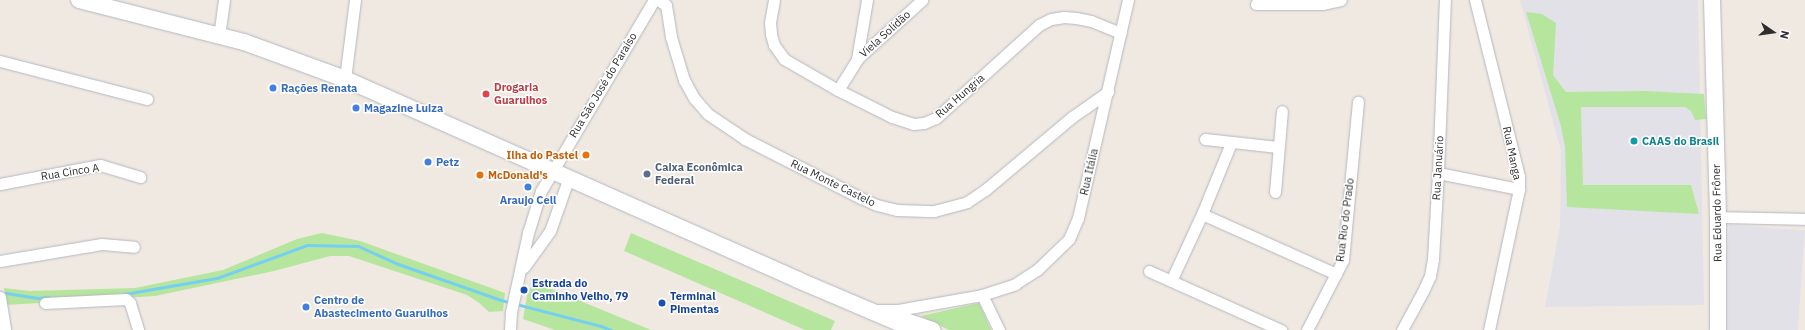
<!DOCTYPE html>
<meta charset="utf-8">
<style>
body{margin:0}
#map{position:relative;width:1805px;height:330px;overflow:hidden;background:#efe9e1;font-family:"IBM Plex Sans",sans-serif}
div>[style]{position:absolute}
.industrial>*{inset:0;background:#e3e1e8;transform-origin:0 0}
.green>*{inset:0;background:#b6e59e}
.stream>*{height:3px;margin:-1.5px;padding:0 1.5px;transform-origin:1.5px;border-radius:1.5px;background:#75cff0}
.roads{filter:drop-shadow(0 0 1px #b4b7c1) drop-shadow(0 0 1px #b4b7c1)}
.minor>*{height:11px;margin:-5.5px;padding:0 5.5px;transform-origin:5.5px;border-radius:5.5px;background:#fff}
.secondary>*{height:16px;margin:-8px;padding:0 8px;transform-origin:8px;border-radius:8px;background:#fff}
.dots>*{width:11px;height:11px;translate:-50% -50%;box-sizing:border-box;border:2px solid #fff;border-radius:50%}
span{translate:-50% -50%;white-space:nowrap;text-align:center;line-height:1.15;-webkit-text-stroke:3px #fff;paint-order:stroke}
.street-label{font-size:11px;color:#2e2e2e}
.shop-label{font-size:11px;color:#366cbe;font-weight:700}
.left{translate:0 -50%;text-align:left}
.health-label{font-size:11px;color:#be3a42;font-weight:700}
.culture-label{font-size:11px;color:#0d838f;font-weight:700}
.food-label{font-size:11px;color:#c56008;font-weight:700}
.right{translate:-100% -50%;text-align:right}
.service-label{font-size:11px;color:#4e5e75;font-weight:700}
.transit-label{font-size:11px;color:#164399;font-weight:700}
.north{position:absolute;left:1753px;top:12px;width:40px;height:40px;-webkit-text-stroke:3px #fff;paint-order:stroke;rotate:103deg;font-size:11px;font-weight:700;line-height:16px;text-align:center;color:#2e2e2e}
.north::after{content:'';display:block;margin:auto;width:14px;height:18px;background:#2e2e2e;clip-path:polygon(50% 0,100% 100%,50% 72%,0 100%)}
</style>
<div id="map">
<div class="industrial">
<div style="clip-path:polygon(1520px 0,1698px 0,1704px 305px,1545px 307px,1560px 226px,1561px 151px)"></div>
<div style="left:1729px;top:225px;width:76px;height:105px;rotate:4deg"></div>
</div>
<div class="green">
<div style="clip-path:polygon(1526px 12px,1542px 14px,1556px 23px,1553px 75px,1566px 92px,1645px 91px,1704px 94px,1706px 119px,1695px 120px,1691px 111px,1685px 107px,1581px 107px,1583px 185px,1691px 185px,1699px 214px,1567px 207px,1565px 147px,1561px 126px)"></div>
<div style="clip-path:polygon(322px 233px,360px 241px,505px 293px,503px 311px,489px 312px,478px 302px,467px 295px,349px 256px,330px 256px,274px 271px,155px 296px,6px 305px,4px 288px,30px 291px,135px 288px,223px 270px,297px 239px)"></div>
<div style="clip-path:polygon(631px 233px,835px 321px,831px 330px,805px 330px,624px 251px)"></div>
<div style="clip-path:polygon(533px 285px,544px 286px,651px 330px,555px 330px,523px 319px,528px 290px)"></div>
<div style="clip-path:polygon(979px 303px,991px 330px,949px 330px,921px 316px)"></div>
</div>
<div class="stream">
<div style="left:6px;top:293px;width:32px;rotate:9deg"></div>
<div style="left:38px;top:298px;width:11px;rotate:-5deg"></div>
<div style="left:124px;top:294px;width:94px;rotate:-9.8deg"></div>
<div style="left:217px;top:278px;width:96px;rotate:-20.1deg"></div>
<div style="left:307px;top:245px;width:51px;rotate:1.1deg"></div>
<div style="left:358px;top:246px;width:44px;rotate:24.2deg"></div>
<div style="left:398px;top:264px;width:109px;rotate:19.3deg"></div>
<div style="left:501px;top:300px;width:103px;rotate:14.6deg"></div>
<div style="left:601px;top:326px;width:11px;rotate:22deg"></div>
</div>
<div class="roads">
<div class="minor">
<div style="left:658px;top:0;width:9px;rotate:32deg"></div>
<div style="left:666px;top:5px;width:32px;rotate:81deg"></div>
<div style="left:671px;top:37px;width:45px;rotate:73.2deg"></div>
<div style="left:684px;top:80px;width:21px;rotate:61deg"></div>
<div style="left:694px;top:98px;width:21px;rotate:49deg"></div>
<div style="left:708px;top:114px;width:45px;rotate:34deg"></div>
<div style="left:745px;top:139px;width:130px;rotate:27deg"></div>
<div style="left:861px;top:198px;width:17px;rotate:24deg"></div>
<div style="left:877px;top:205px;width:21px;rotate:14deg"></div>
<div style="left:897px;top:210px;width:37px;rotate:2deg"></div>
<div style="left:934px;top:211px;width:34px;rotate:-15deg"></div>
<div style="left:967px;top:202px;width:22px;rotate:-34deg"></div>
<div style="left:985px;top:190px;width:114px;rotate:-40deg"></div>
<div style="left:1072px;top:117px;width:44px;rotate:-34.8deg"></div>
<div style="left:774px;top:0;width:22px;rotate:100deg"></div>
<div style="left:770px;top:22px;width:12px;rotate:85deg"></div>
<div style="left:771px;top:34px;width:11px;rotate:75deg"></div>
<div style="left:774px;top:45px;width:17px;rotate:54deg"></div>
<div style="left:784px;top:59px;width:62px;rotate:29.9deg"></div>
<div style="left:838px;top:90px;width:60px;rotate:26.6deg"></div>
<div style="left:892px;top:117px;width:22px;rotate:18deg"></div>
<div style="left:913px;top:124px;width:11px;rotate:-5deg"></div>
<div style="left:924px;top:123px;width:13px;rotate:-23deg"></div>
<div style="left:936px;top:118px;width:139px;rotate:-42.1deg"></div>
<div style="left:1039px;top:25px;width:13px;rotate:-27deg"></div>
<div style="left:1051px;top:19px;width:13px;rotate:-9deg"></div>
<div style="left:1064px;top:17px;width:12px;rotate:5deg"></div>
<div style="left:1076px;top:18px;width:15px;rotate:11deg"></div>
<div style="left:1091px;top:21px;width:32px;rotate:22deg"></div>
<div style="left:1475px;top:0;width:182px;rotate:76deg"></div>
<div style="left:1519px;top:177px;width:12px;rotate:90deg"></div>
<div style="left:1519px;top:189px;width:144px;rotate:102deg"></div>
<div style="left:1256px;top:4px;width:66px"></div>
<div style="left:1322px;top:4px;width:19px;rotate:-12deg"></div>
<div style="left:219px;top:36px;width:36px;rotate:-82deg"></div>
<div style="left:857px;top:59px;width:60px;rotate:-80.4deg"></div>
<div style="left:0;top:61px;width:152px;rotate:14.5deg"></div>
<div style="left:345px;top:79px;width:80px;rotate:-82.8deg"></div>
<div style="left:838px;top:90px;width:36px;rotate:-58deg"></div>
<div style="left:857px;top:59px;width:88px;rotate:-42.2deg"></div>
<div style="left:1205px;top:139px;width:73px;rotate:6.3deg"></div>
<div style="left:1438px;top:173px;width:83px;rotate:11.2deg"></div>
<div style="left:0;top:184px;width:102px;rotate:-10.8deg"></div>
<div style="left:100px;top:165px;width:42px;rotate:16.7deg"></div>
<div style="left:1275px;top:192px;width:81px;rotate:-85.1deg"></div>
<div style="left:1202px;top:214px;width:147px;rotate:24.1deg"></div>
<div style="left:1718px;top:217px;width:87px;rotate:1.3deg"></div>
<div style="left:0;top:261px;width:103px;rotate:-9.5deg"></div>
<div style="left:102px;top:244px;width:32px;rotate:5deg"></div>
<div style="left:524px;top:267px;width:44px;rotate:-54.2deg"></div>
<div style="left:550px;top:231px;width:57px;rotate:-70.6deg"></div>
<div style="left:1149px;top:271px;width:145px;rotate:24.1deg"></div>
<div style="left:1171px;top:281px;width:74px;rotate:-65.2deg"></div>
<div style="left:1202px;top:214px;width:77px;rotate:-67.8deg"></div>
<div style="left:982px;top:295px;width:39px;rotate:64deg"></div>
<div style="left:0;top:297px;width:33px;rotate:81deg"></div>
<div style="left:45px;top:303px;width:81px;rotate:-2.8deg"></div>
<div style="left:126px;top:299px;width:6px;rotate:45deg"></div>
<div style="left:130px;top:303px;width:28px;rotate:73deg"></div>
<div style="left:876px;top:310px;width:22px"></div>
<div style="left:898px;top:310px;width:85px;rotate:-10.1deg"></div>
<div style="left:982px;top:295px;width:35px;rotate:-18deg"></div>
<div style="left:1015px;top:284px;width:27px;rotate:-33deg"></div>
<div style="left:1038px;top:269px;width:43px;rotate:-44.1deg"></div>
<div style="left:1069px;top:239px;width:23px;rotate:-67deg"></div>
<div style="left:1078px;top:218px;width:224px;rotate:-77.1deg"></div>
<div style="left:510px;top:330px;width:18px;rotate:-87deg"></div>
<div style="left:511px;top:312px;width:81px;rotate:-77.9deg"></div>
<div style="left:528px;top:233px;width:44px;rotate:-72.8deg"></div>
<div style="left:541px;top:191px;width:222px;rotate:-59.4deg"></div>
<div style="left:1307px;top:330px;width:79px;rotate:-62.8deg"></div>
<div style="left:1343px;top:260px;width:159px;rotate:-84.6deg"></div>
<div style="left:1402px;top:330px;width:44px;rotate:-61.7deg"></div>
<div style="left:1423px;top:291px;width:17px;rotate:-65deg"></div>
<div style="left:1430px;top:276px;width:17px;rotate:-80deg"></div>
<div style="left:1433px;top:259px;width:86px;rotate:-86.7deg"></div>
<div style="left:1438px;top:173px;width:173px;rotate:-87.7deg"></div>
</div>
<div class="secondary">
<div style="left:79px;top:0;width:170px;rotate:14.3deg"></div>
<div style="left:244px;top:42px;width:108px;rotate:20.1deg"></div>
<div style="left:345px;top:79px;width:496px;rotate:23.9deg"></div>
<div style="left:798px;top:280px;width:128px;rotate:23deg"></div>
<div style="left:1712px;top:0;width:217px;rotate:88.4deg"></div>
<div style="left:1718px;top:217px;width:113px;rotate:90deg"></div>
<div style="left:906px;top:321px;width:28px;rotate:19deg"></div>
</div>
</div>
<div class="dots">
<div style="left:273px;top:88px;background:#3f7fe0"></div>
<div style="left:486px;top:94px;background:#e0444e"></div>
<div style="left:356px;top:108px;background:#3f7fe0"></div>
<div style="left:1634px;top:141px;background:#0f9aa8"></div>
<div style="left:586px;top:155px;background:#e8710a"></div>
<div style="left:428px;top:162px;background:#3f7fe0"></div>
<div style="left:647px;top:174px;background:#5c6f8a"></div>
<div style="left:480px;top:175px;background:#e8710a"></div>
<div style="left:528px;top:187px;background:#3f7fe0"></div>
<div style="left:524px;top:290px;background:#1a4fb4"></div>
<div style="left:662px;top:303px;background:#1a4fb4"></div>
<div style="left:306px;top:307px;background:#3f7fe0"></div>
</div>
<div class="street-label">
<span style="left:885px;top:34px;rotate:-42deg">Viela Solidão</span>
<span style="left:603px;top:85px;rotate:-59deg">Rua São José do Paraíso</span>
<span style="left:960px;top:96px;rotate:-41deg">Rua Hungria</span>
<span style="left:1512px;top:153px;rotate:78deg">Rua Manga</span>
<span style="left:1438px;top:168px;rotate:-87deg">Rua Januário</span>
<span style="left:70px;top:172px;rotate:-9deg">Rua Cinco A</span>
<span style="left:1089px;top:172px;rotate:-77deg">Rua Itália</span>
<span style="left:833px;top:183px;rotate:26deg">Rua Monte Castelo</span>
<span style="left:1717px;top:213px;rotate:-91deg">Rua Eduardo Frôner</span>
<span style="left:1345px;top:220px;rotate:-83deg">Rua Rio do Prado</span>
</div>
<div class="shop-label">
<span class="left" style="left:281px;top:88px">Rações Renata</span>
<span class="left" style="left:364px;top:108px">Magazine Luiza</span>
<span class="left" style="left:436px;top:162px">Petz</span>
<span style="left:528px;top:200px">Araujo Cell</span>
<span class="left" style="left:314px;top:307px">Centro de<br>Abastecimento Guarulhos</span>
</div>
<div class="health-label">
<span class="left" style="left:494px;top:94px">Drogaria<br>Guarulhos</span>
</div>
<div class="culture-label">
<span class="left" style="left:1642px;top:141px">CAAS do Brasil</span>
</div>
<div class="food-label">
<span class="right" style="left:578px;top:155px">Ilha do Pastel</span>
<span class="left" style="left:488px;top:175px">McDonald's</span>
</div>
<div class="service-label">
<span class="left" style="left:655px;top:174px">Caixa Econômica<br>Federal</span>
</div>
<div class="transit-label">
<span class="left" style="left:532px;top:290px">Estrada do<br>Caminho Velho, 79</span>
<span class="left" style="left:670px;top:303px">Terminal<br>Pimentas</span>
</div>
<div class="north">N</div>
</div>
